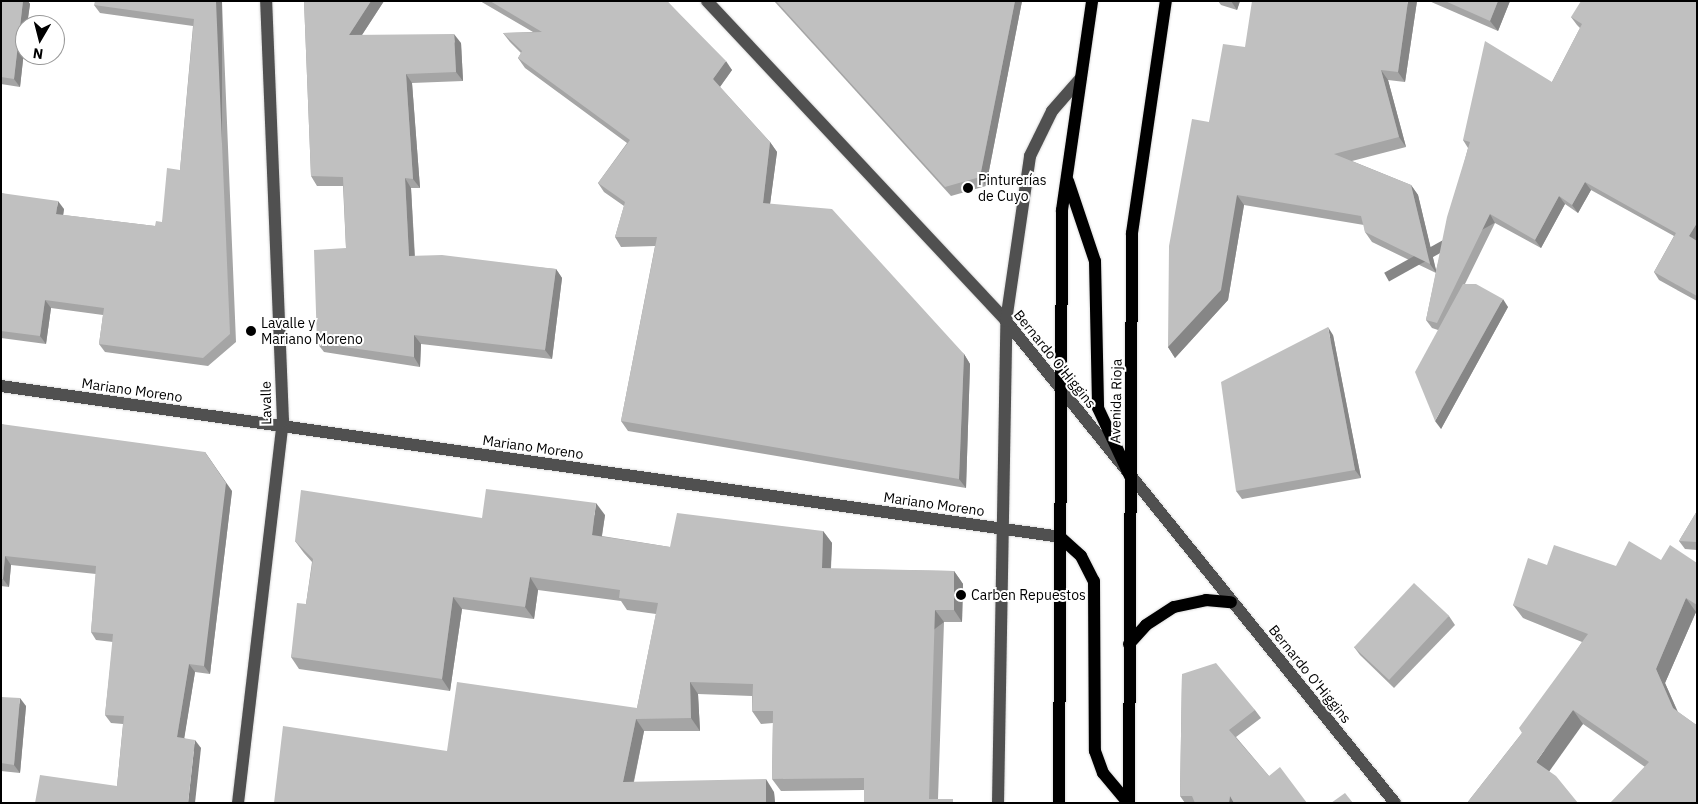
<!DOCTYPE html>
<meta charset="utf-8">
<style>
body{margin:0}
#map{position:relative;width:1698px;height:804px;overflow:hidden;background:#fff;font-family:"IBM Plex Sans",sans-serif}
div>[style]{position:absolute}
.roads{filter:drop-shadow(0 0 1px #dbdbdb) drop-shadow(0 0 1px #dbdbdb)}
.minor>*{height:12px;margin:-6px;padding:0 6px;transform-origin:6px;border-radius:6px;background:#505050}
.major>*{height:12px;margin:-6px;padding:0 6px;transform-origin:6px;border-radius:6px;background:#000}
.wall>*{inset:0;background:#a5a5a5}
.shaded-wall>*{inset:0;background:#868686;transform-origin:0 0}
.building>*{inset:0;background:#c0c0c0;transform-origin:0 0}
.dots>*{width:14px;height:14px;translate:-50% -50%;box-sizing:border-box;border:2px solid #fff;border-radius:50%}
span{translate:-50% -50%;white-space:nowrap;text-align:center;line-height:1.15;-webkit-text-stroke:4px #fff;paint-order:stroke}
.poi-label{font-size:14px;color:#000}
.left{translate:0 -50%;text-align:left}
.street-label{font-size:14px;color:#000}
.frame{position:absolute;inset:0;border:2px solid #000;pointer-events:none}
.north{position:absolute;left:15px;top:15px;width:50px;height:50px;box-sizing:border-box;background:#fff;border:1px solid #999;border-radius:50%;rotate:188deg;font-size:14px;font-weight:700;line-height:20px;text-align:center;color:#000}
.north::after{content:'';display:block;margin:auto;width:18px;height:22px;background:#000;clip-path:polygon(50% 0,100% 100%,50% 72%,0 100%)}
</style>
<div id="map">
<div class="roads">
<div class="minor">
<div style="left:707px;top:1px;width:438px;rotate:46.9deg"></div>
<div style="left:1006px;top:321px;width:619px;rotate:51.09deg"></div>
<div style="left:1px;top:386px;width:1070px;rotate:8.11deg"></div>
<div style="left:238px;top:803px;width:385px;rotate:-83.3deg"></div>
<div style="left:283px;top:421px;width:420px;rotate:-92.3deg"></div>
<div style="left:998px;top:803px;width:482px;rotate:-89deg"></div>
<div style="left:1006px;top:321px;width:167px;rotate:-81.7deg"></div>
<div style="left:1030px;top:156px;width:50px;rotate:-63.9deg"></div>
<div style="left:1052px;top:111px;width:43px;rotate:-48.8deg"></div>
</div>
<div class="major">
<div style="left:1068px;top:181px;width:84px;rotate:71.4deg"></div>
<div style="left:1095px;top:261px;width:147px;rotate:88.8deg"></div>
<div style="left:1098px;top:408px;width:75px;rotate:64.8deg"></div>
<div style="left:1060px;top:537px;width:28px;rotate:42deg"></div>
<div style="left:1081px;top:556px;width:28px;rotate:63deg"></div>
<div style="left:1094px;top:581px;width:170px;rotate:89.7deg"></div>
<div style="left:1095px;top:751px;width:23px;rotate:70deg"></div>
<div style="left:1103px;top:773px;width:39px;rotate:50deg"></div>
<div style="left:1129px;top:644px;width:25px;rotate:-48deg"></div>
<div style="left:1146px;top:625px;width:33px;rotate:-33deg"></div>
<div style="left:1174px;top:607px;width:33px;rotate:-12deg"></div>
<div style="left:1206px;top:600px;width:25px;rotate:5deg"></div>
<div style="left:1059px;top:803px;width:593px;rotate:-89.71deg"></div>
<div style="left:1062px;top:210px;width:211px;rotate:-81.8deg"></div>
<div style="left:1129px;top:803px;width:570px;rotate:-89.7deg"></div>
<div style="left:1132px;top:233px;width:234px;rotate:-81.7deg"></div>
</div>
</div>
<div class="wall">
<div style="clip-path:polygon(1px 1px,28px 1px,30px 4px,27px 25px,25px 25px,25px 42px,20px 87px,1px 84px)"></div>
<div style="clip-path:polygon(222px 1px,236px 342px,208px 366px,105px 352px,99px 344px,103px 315px,51px 308px,46px 344px,1px 338px,1px 193px,64px 209px,63px 215px,155px 226px,162px 222px,180px 170px,193px 26px,100px 13px,94px 5px)"></div>
<div style="clip-path:polygon(304px 1px,384px 1px,362px 35px,461px 43px,463px 81px,412px 83px,420px 188px,411px 188px,415px 256px,556px 269px,562px 278px,552px 359px,421px 344px,420px 367px,324px 352px,317px 343px,346px 248px,343px 186px,317px 186px,311px 176px)"></div>
<div style="clip-path:polygon(480px 1px,667px 1px,732px 70px,720px 87px,770px 142px,777px 152px,770px 204px,964px 354px,970px 364px,966px 488px,628px 431px,621px 421px,655px 246px,621px 247px,615px 237px,624px 206px,604px 192px,598px 183px,627px 143px,525px 68px,518px 58px,521px 53px,510px 42px,503px 33px,533px 32px)"></div>
<div style="clip-path:polygon(774px 1px,1022px 1px,986px 186px,951px 196px)"></div>
<div style="clip-path:polygon(1218px 1px,1240px 1px,1237px 10px,1221px 5px)"></div>
<div style="clip-path:polygon(1417px 1px,1405px 82px,1388px 80px,1406px 147px,1352px 161px,1411px 185px,1418px 195px,1436px 271px,1468px 148px,1463px 140px,1552px 82px,1580px 28px,1577px 25px,1571px 17px,1697px 1px,1697px 301px,1659px 280px,1654px 272px,1674px 236px,1591px 190px,1578px 213px,1565px 204px,1541px 248px,1495px 223px,1465px 284px,1508px 307px,1441px 429px,1438px 330px,1432px 328px,1426px 320px,1436px 273px,1372px 242px,1365px 232px,1364px 225px,1244px 205px,1228px 300px,1175px 358px,1168px 347px,1209px 122px,1245px 47px)"></div>
<div style="clip-path:polygon(1429px 1px,1510px 1px,1498px 31px)"></div>
<div style="clip-path:polygon(1333px 335px,1361px 478px,1242px 499px,1236px 491px)"></div>
<div style="clip-path:polygon(1px 424px,232px 491px,210px 674px,195px 672px,184px 738px,201px 748px,117px 786px,123px 724px,111px 723px,105px 715px,113px 642px,96px 640px,91px 632px,96px 574px,11px 565px,9px 587px,1px 586px)"></div>
<div style="clip-path:polygon(1697px 511px,1697px 550px,1685px 549px,1679px 541px)"></div>
<div style="clip-path:polygon(605px 515px,602px 536px,670px 547px,823px 531px,832px 543px,831px 569px,954px 571px,963px 584px,962px 622px,944px 622px,938px 799px,956px 803px,864px 790px,781px 791px,772px 779px,773px 723px,761px 724px,752px 711px,752px 696px,698px 694px,700px 731px,644px 731px,634px 782px,774px 792px,775px 803px,274px 803px,447px 751px,637px 708px,656px 614px,627px 610px,621px 601px,538px 590px,534px 619px,462px 609px,450px 691px,299px 669px,291px 657px,306px 604px,312px 562px,304px 553px,295px 541px,482px 518px)"></div>
<div style="clip-path:polygon(1661px 560px,1697px 563px,1697px 612px,1696px 612px,1665px 683px,1678px 712px,1695px 724px,1645px 767px,1583px 724px,1467px 803px,1522px 733px,1582px 642px,1523px 618px,1513px 605px,1547px 565px,1616px 566px)"></div>
<div style="clip-path:polygon(1449px 616px,1455px 625px,1394px 688px,1360px 655px,1354px 647px)"></div>
<div style="clip-path:polygon(1182px 674px,1255px 710px,1261px 718px,1236px 737px,1269px 776px,1307px 803px,1185px 803px,1180px 796px)"></div>
<div style="clip-path:polygon(1px 697px,26px 706px,20px 773px,1px 771px)"></div>
</div>
<div class="shaded-wall">
<div style="clip-path:polygon(23px 1px,28px 1px,30px 4px,27px 25px,25px 25px,25px 42px,20px 87px,14px 79px)"></div>
<div style="left:216px;top:1px;width:6px;height:333px"></div>
<div style="clip-path:polygon(371px 1px,384px 1px,356px 44px,349px 35px)"></div>
<div style="clip-path:polygon(1015px 1px,1022px 1px,986px 186px,980px 177px)"></div>
<div style="clip-path:polygon(1231px 1px,1240px 1px,1237px 10px)"></div>
<div style="clip-path:polygon(1408px 1px,1417px 1px,1405px 82px,1398px 72px)"></div>
<div style="clip-path:polygon(1498px 1px,1510px 1px,1498px 31px,1490px 21px)"></div>
<div style="clip-path:polygon(454px 34px,461px 43px,463px 81px,456px 72px)"></div>
<div style="clip-path:polygon(726px 61px,732px 70px,719px 88px,713px 79px)"></div>
<div style="clip-path:polygon(1381px 70px,1388px 80px,1406px 147px,1399px 137px)"></div>
<div style="clip-path:polygon(406px 74px,412px 83px,420px 188px,413px 179px)"></div>
<div style="clip-path:polygon(770px 142px,777px 152px,769px 212px,763px 203px)"></div>
<div style="clip-path:polygon(405px 178px,411px 188px,415px 266px,409px 256px)"></div>
<div style="clip-path:polygon(1585px 182px,1591px 190px,1578px 213px,1572px 205px)"></div>
<div style="clip-path:polygon(1411px 185px,1418px 195px,1437px 274px,1430px 264px)"></div>
<div style="clip-path:polygon(1237px 195px,1244px 205px,1228px 300px,1175px 358px,1168px 347px)"></div>
<div style="clip-path:polygon(1559px 196px,1565px 204px,1541px 248px,1535px 240px)"></div>
<div style="clip-path:polygon(58px 201px,64px 209px,62px 223px,56px 214px)"></div>
<div style="left:1490px;top:214px;width:10px;height:121px;rotate:61deg"></div>
<div style="clip-path:polygon(1697px 223px,1697px 240px,1694px 244px,1689px 236px)"></div>
<div style="clip-path:polygon(556px 269px,562px 278px,552px 359px,545px 350px)"></div>
<div style="clip-path:polygon(1503px 299px,1508px 307px,1441px 429px,1435px 421px)"></div>
<div style="clip-path:polygon(45px 300px,51px 308px,46px 344px,40px 336px)"></div>
<div style="clip-path:polygon(1328px 327px,1333px 335px,1361px 478px,1355px 470px)"></div>
<div style="clip-path:polygon(414px 335px,421px 344px,420px 367px,414px 357px)"></div>
<div style="clip-path:polygon(964px 354px,970px 364px,966px 488px,959px 479px)"></div>
<div style="clip-path:polygon(205px 452px,232px 491px,210px 674px,204px 666px)"></div>
<div style="clip-path:polygon(596px 503px,605px 515px,600px 547px,592px 535px)"></div>
<div style="clip-path:polygon(823px 531px,832px 543px,830px 581px,822px 568px)"></div>
<div style="clip-path:polygon(5px 556px,11px 565px,9px 587px,3px 579px)"></div>
<div style="clip-path:polygon(954px 571px,963px 584px,962px 622px,954px 610px)"></div>
<div style="clip-path:polygon(530px 577px,538px 590px,534px 619px,525px 607px)"></div>
<div style="clip-path:polygon(453px 597px,462px 609px,450px 691px,442px 679px)"></div>
<div style="clip-path:polygon(1686px 598px,1696px 612px,1665px 683px,1682px 722px,1673px 708px,1656px 669px)"></div>
<div style="left:935px;top:610px;width:15px;height:189px;rotate:53deg"></div>
<div style="clip-path:polygon(189px 664px,195px 672px,183px 746px,177px 737px)"></div>
<div style="clip-path:polygon(690px 682px,698px 694px,700px 731px,691px 718px)"></div>
<div style="clip-path:polygon(20px 698px,26px 706px,20px 773px,14px 765px)"></div>
<div style="clip-path:polygon(1573px 710px,1583px 724px,1546px 776px,1536px 762px)"></div>
<div style="clip-path:polygon(636px 719px,644px 731px,631px 794px,623px 782px)"></div>
<div style="clip-path:polygon(195px 740px,201px 748px,195px 803px,188px 803px)"></div>
<div style="clip-path:polygon(766px 779px,774px 792px,775px 803px,766px 803px)"></div>
<div style="clip-path:polygon(1230px 796px,1234px 803px,1229px 803px)"></div>
</div>
<div class="building">
<div style="clip-path:polygon(1px 1px,23px 1px,14px 79px,1px 77px)"></div>
<div style="clip-path:polygon(95px 1px,216px 1px,230px 334px,203px 358px,99px 344px,104px 308px,45px 300px,40px 336px,1px 331px,1px 193px,58px 201px,56px 214px,155px 226px,156px 221px,162px 222px,167px 168px,180px 170px,194px 19px,94px 5px)"></div>
<div style="clip-path:polygon(304px 1px,371px 1px,349px 35px,454px 34px,456px 72px,406px 74px,413px 179px,405px 178px,409px 256px,442px 255px,556px 269px,545px 350px,414px 335px,414px 357px,317px 343px,314px 250px,346px 248px,343px 177px,311px 176px)"></div>
<div style="clip-path:polygon(490px 1px,667px 1px,726px 61px,713px 79px,770px 142px,763px 203px,832px 209px,964px 354px,959px 479px,621px 421px,657px 237px,615px 237px,625px 202px,598px 183px,630px 140px,518px 58px,522px 51px,503px 33px,542px 32px)"></div>
<div style="clip-path:polygon(776px 1px,1015px 1px,980px 177px,945px 187px)"></div>
<div style="clip-path:polygon(1252px 1px,1408px 1px,1398px 72px,1381px 70px,1399px 137px,1334px 154px,1411px 185px,1430px 264px,1365px 232px,1361px 216px,1237px 195px,1221px 290px,1168px 347px,1169px 246px,1192px 119px,1209px 122px,1223px 44px,1245px 47px)"></div>
<div style="clip-path:polygon(1445px 1px,1498px 1px,1490px 21px)"></div>
<div style="clip-path:polygon(1581px 1px,1697px 1px,1697px 223px,1689px 236px,1697px 241px,1697px 296px,1654px 272px,1676px 233px,1585px 182px,1572px 205px,1559px 196px,1535px 240px,1490px 214px,1437px 323px,1426px 320px,1447px 217px,1470px 142px,1463px 140px,1485px 41px,1552px 82px,1582px 24px,1571px 17px)"></div>
<div style="clip-path:polygon(1463px 284px,1476px 284px,1503px 299px,1435px 421px,1415px 372px)"></div>
<div style="clip-path:polygon(1328px 327px,1355px 470px,1236px 491px,1221px 382px)"></div>
<div style="clip-path:polygon(1px 424px,205px 452px,226px 483px,204px 666px,189px 664px,177px 737px,195px 740px,188px 803px,35px 803px,40px 775px,117px 786px,124px 716px,105px 715px,113px 634px,91px 632px,96px 566px,5px 556px,3px 579px,1px 579px)"></div>
<div style="clip-path:polygon(486px 489px,596px 503px,592px 535px,670px 547px,677px 513px,823px 531px,822px 568px,954px 571px,954px 610px,935px 610px,929px 799px,953px 799px,953px 803px,864px 803px,864px 778px,772px 779px,773px 711px,752px 711px,753px 684px,690px 682px,691px 718px,636px 719px,623px 782px,766px 779px,766px 803px,274px 803px,283px 726px,447px 751px,457px 682px,637px 708px,658px 603px,619px 598px,620px 590px,530px 577px,525px 607px,453px 597px,442px 679px,291px 657px,297px 603px,306px 604px,313px 559px,295px 541px,301px 490px,482px 518px)"></div>
<div style="clip-path:polygon(1697px 511px,1697px 542px,1679px 541px)"></div>
<div style="clip-path:polygon(1629px 541px,1661px 560px,1670px 545px,1697px 563px,1697px 605px,1686px 598px,1656px 669px,1673px 708px,1695px 724px,1697px 724px,1697px 803px,1610px 803px,1649px 762px,1573px 710px,1536px 762px,1556px 776px,1578px 803px,1467px 803px,1522px 733px,1519px 728px,1588px 634px,1513px 605px,1528px 558px,1547px 565px,1554px 545px,1616px 566px)"></div>
<div style="left:1414px;top:583px;width:48px;height:88px;rotate:43deg"></div>
<div style="clip-path:polygon(1216px 663px,1255px 710px,1229px 730px,1269px 776px,1280px 767px,1307px 803px,1234px 803px,1230px 796px,1229px 803px,1195px 803px,1192px 796px,1180px 796px,1182px 674px)"></div>
<div style="clip-path:polygon(1px 697px,20px 698px,14px 765px,1px 763px)"></div>
<div style="clip-path:polygon(1345px 793px,1353px 803px,1331px 803px)"></div>
</div>
<div class="dots">
<div style="left:968px;top:188px;background:#000"></div>
<div style="left:251px;top:331px;background:#000"></div>
<div style="left:961px;top:595px;background:#000"></div>
</div>
<div class="poi-label">
<span class="left" style="left:978px;top:188px">Pinturerías<br>de Cuyo</span>
<span class="left" style="left:261px;top:331px">Lavalle y<br>Mariano Moreno</span>
<span class="left" style="left:971px;top:595px">Carben Repuestos</span>
</div>
<div class="street-label">
<span style="left:1055px;top:359px;rotate:51deg">Bernardo O'Higgins</span>
<span style="left:132px;top:390px;rotate:8deg">Mariano Moreno</span>
<span style="left:1116px;top:401px;rotate:-89deg">Avenida Rioja</span>
<span style="left:266px;top:403px;rotate:-91deg">Lavalle</span>
<span style="left:533px;top:447px;rotate:8deg">Mariano Moreno</span>
<span style="left:934px;top:504px;rotate:8deg">Mariano Moreno</span>
<span style="left:1310px;top:674px;rotate:51deg">Bernardo O'Higgins</span>
</div>
<div class="frame"></div>
<div class="north">N</div>
</div>
